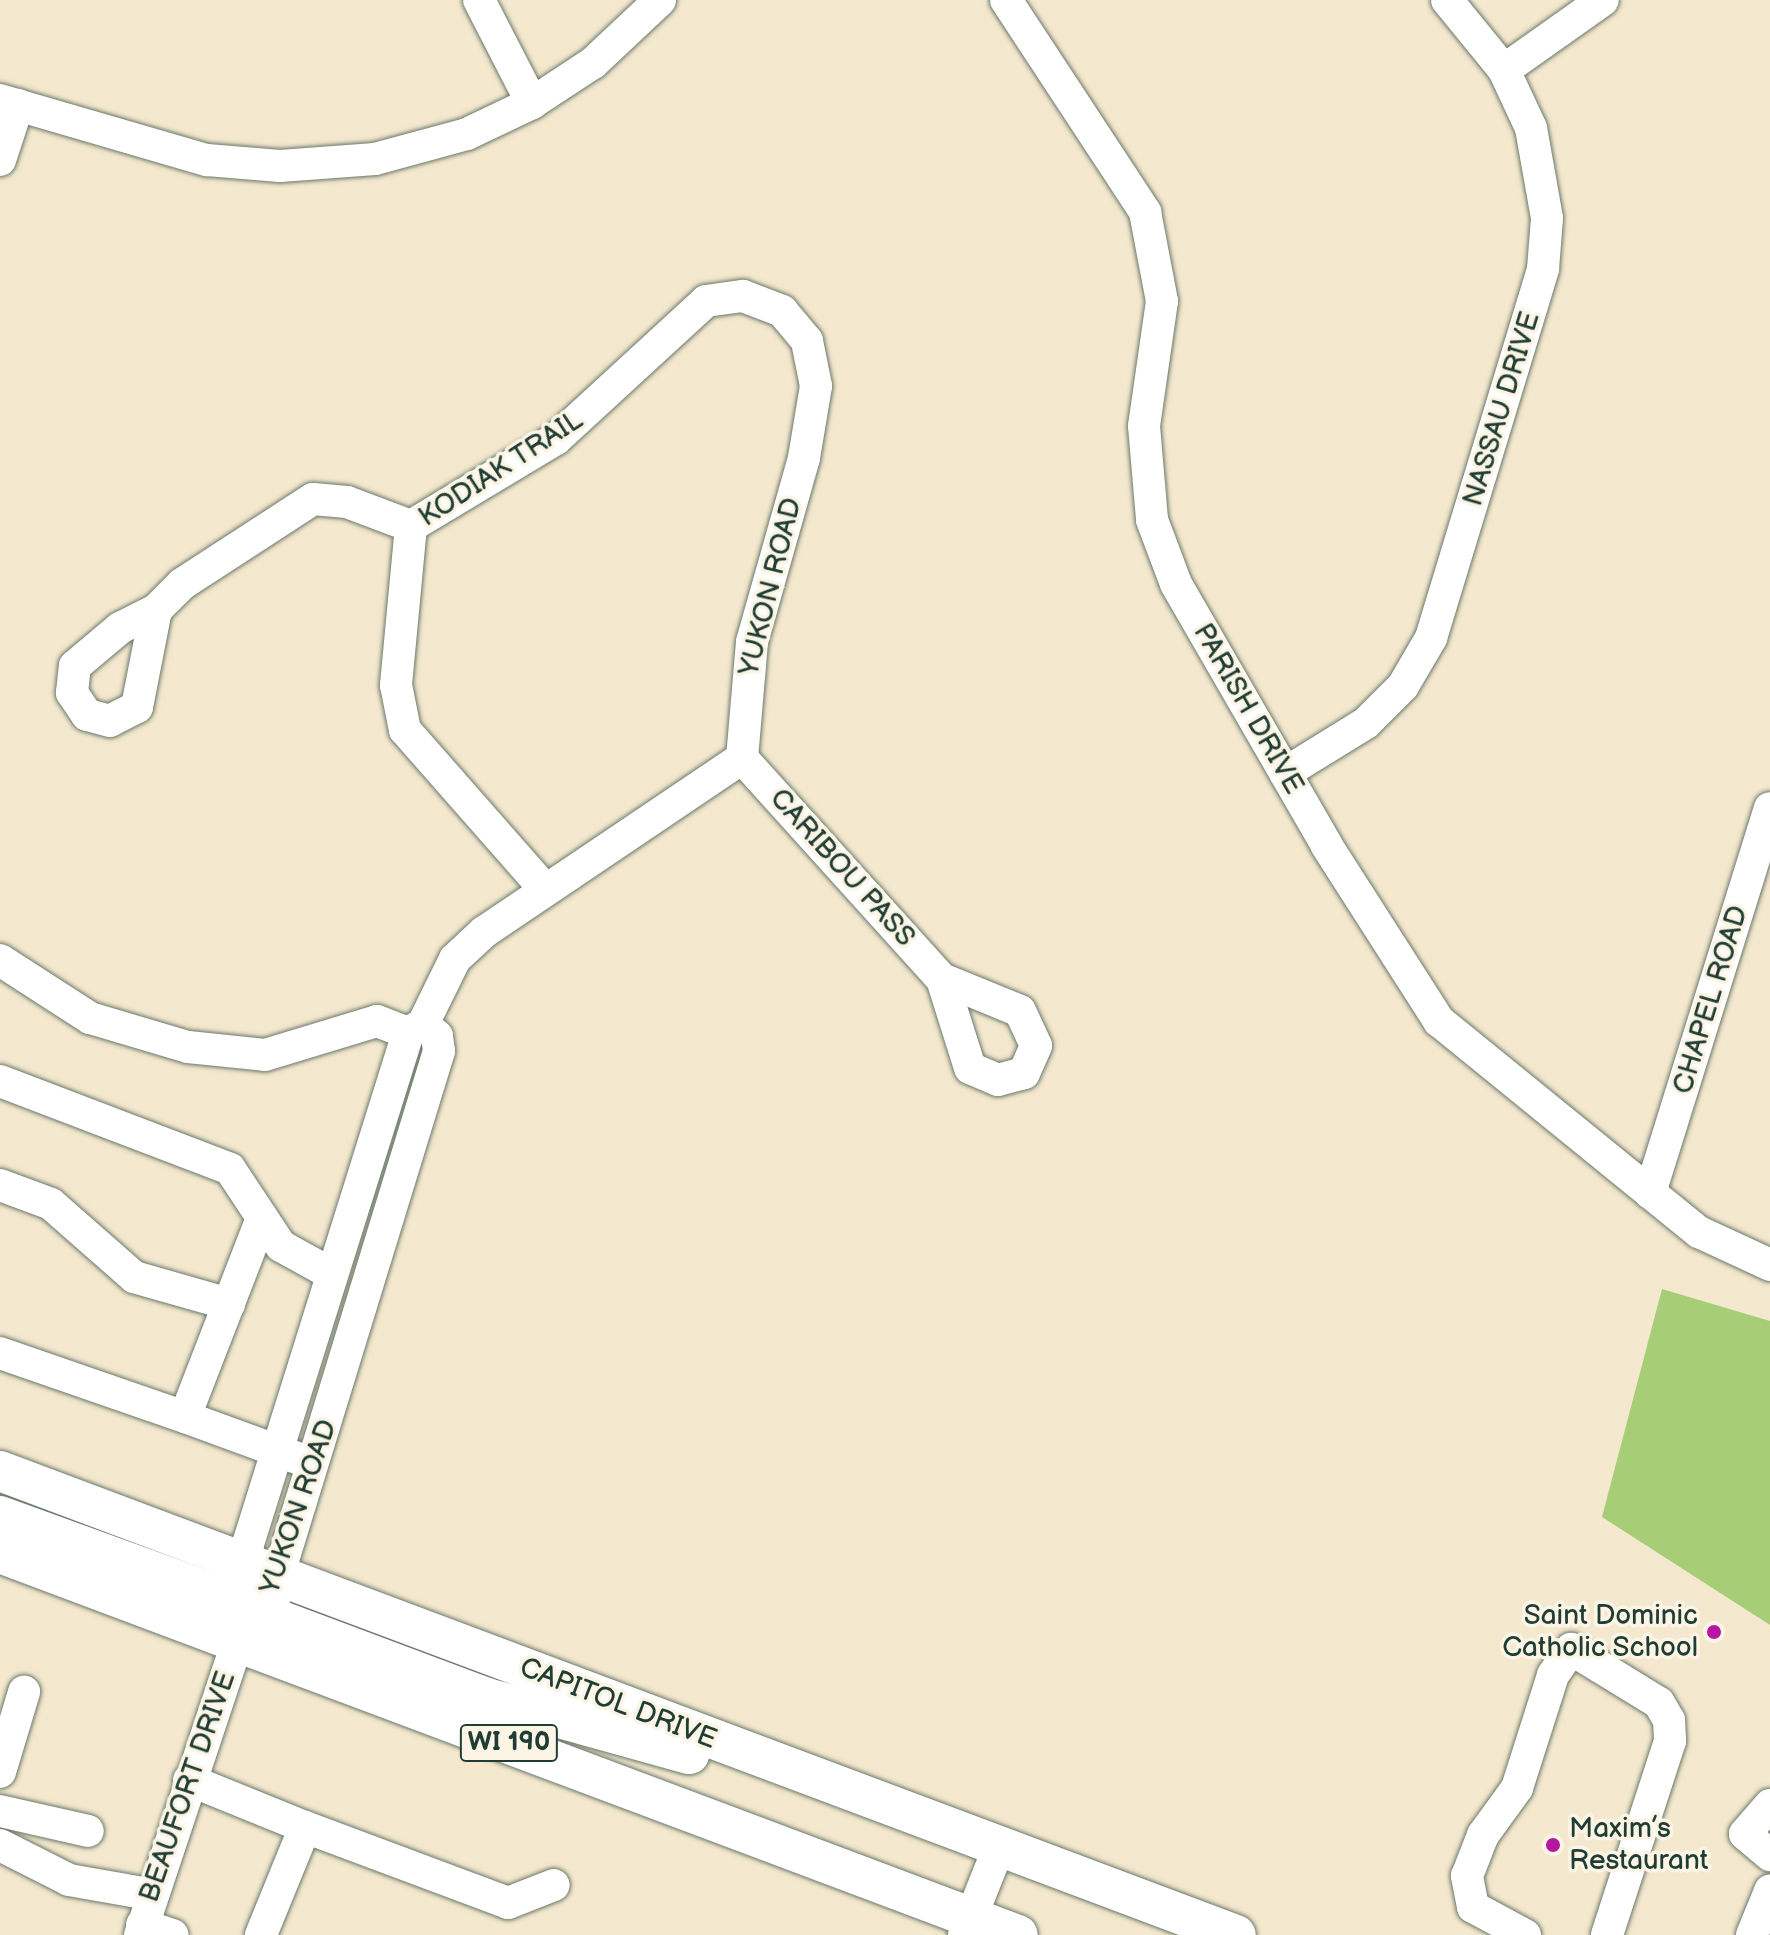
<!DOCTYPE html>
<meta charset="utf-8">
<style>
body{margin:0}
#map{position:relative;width:1770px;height:1935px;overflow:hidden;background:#f4e8ce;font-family:"Balsamiq Sans",sans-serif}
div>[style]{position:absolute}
.green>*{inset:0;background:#a8cd77}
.roads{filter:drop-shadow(0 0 2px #6a796a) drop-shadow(0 0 2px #6a796a)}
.minor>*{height:32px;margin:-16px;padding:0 16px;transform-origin:16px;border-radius:16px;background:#fff}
.major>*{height:40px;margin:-20px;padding:0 20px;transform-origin:20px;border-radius:20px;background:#fff}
.dots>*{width:22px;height:22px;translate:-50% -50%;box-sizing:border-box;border:4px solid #fcf5e5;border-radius:50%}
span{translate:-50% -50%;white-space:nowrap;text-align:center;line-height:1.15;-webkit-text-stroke:7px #fcf5e5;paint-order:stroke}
.shield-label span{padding:2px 6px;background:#fcf5e5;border:2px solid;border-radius:6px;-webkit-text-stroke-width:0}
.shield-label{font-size:26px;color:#1f3d34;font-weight:700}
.street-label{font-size:28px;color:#1f3d34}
.poi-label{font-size:28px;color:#1f3d34}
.right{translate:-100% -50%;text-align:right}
.left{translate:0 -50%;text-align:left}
</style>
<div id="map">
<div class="green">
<div style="clip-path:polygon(1662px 1289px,1770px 1321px,1770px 1625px,1602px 1517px)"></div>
</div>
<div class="roads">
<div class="minor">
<div style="left:479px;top:0;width:116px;rotate:62.8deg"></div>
<div style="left:1006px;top:0;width:254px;rotate:56.7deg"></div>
<div style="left:1145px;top:212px;width:91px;rotate:79.2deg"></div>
<div style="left:1162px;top:301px;width:126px;rotate:98.2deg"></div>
<div style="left:1144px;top:426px;width:94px;rotate:85.1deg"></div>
<div style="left:1152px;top:520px;width:68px;rotate:69.4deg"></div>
<div style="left:1176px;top:584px;width:302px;rotate:60deg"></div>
<div style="left:1327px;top:846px;width:208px;rotate:57.4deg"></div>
<div style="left:1439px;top:1021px;width:335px;rotate:39.1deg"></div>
<div style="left:1699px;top:1232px;width:78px;rotate:24.9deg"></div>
<div style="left:1504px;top:70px;width:121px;rotate:-35.3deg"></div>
<div style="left:0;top:100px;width:216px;rotate:16.2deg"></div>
<div style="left:207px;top:160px;width:73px;rotate:4.7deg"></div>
<div style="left:280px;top:166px;width:95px;rotate:-4.2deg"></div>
<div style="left:375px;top:159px;width:95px;rotate:-15.2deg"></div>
<div style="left:467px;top:134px;width:72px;rotate:-25.5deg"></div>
<div style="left:532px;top:103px;width:73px;rotate:-33.3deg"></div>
<div style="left:593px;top:63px;width:92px;rotate:-43.2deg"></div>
<div style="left:0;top:160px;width:58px;rotate:-71.9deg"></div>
<div style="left:411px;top:526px;width:169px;rotate:-31deg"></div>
<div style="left:556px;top:439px;width:204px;rotate:-42.6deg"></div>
<div style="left:706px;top:301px;width:37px;rotate:-8deg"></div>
<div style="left:743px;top:296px;width:42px;rotate:21deg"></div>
<div style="left:782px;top:311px;width:39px;rotate:50deg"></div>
<div style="left:807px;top:341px;width:46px;rotate:78.7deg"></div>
<div style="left:816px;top:386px;width:73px;rotate:99.5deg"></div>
<div style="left:804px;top:458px;width:191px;rotate:105.8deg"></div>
<div style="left:752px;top:642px;width:116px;rotate:94.9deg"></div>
<div style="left:411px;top:526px;width:160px;rotate:95.4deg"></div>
<div style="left:396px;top:685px;width:46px;rotate:78.7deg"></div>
<div style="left:405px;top:730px;width:208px;rotate:48.7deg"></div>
<div style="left:156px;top:610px;width:99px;rotate:101.1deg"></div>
<div style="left:137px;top:707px;width:30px;rotate:153deg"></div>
<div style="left:110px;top:721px;width:24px;rotate:-165deg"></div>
<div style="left:87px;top:715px;width:27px;rotate:-124deg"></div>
<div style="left:72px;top:693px;width:27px;rotate:-84deg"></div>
<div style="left:75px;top:666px;width:59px;rotate:-40.2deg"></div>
<div style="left:120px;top:628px;width:40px;rotate:-26.6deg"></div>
<div style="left:156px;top:610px;width:37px;rotate:-45deg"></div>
<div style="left:182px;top:584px;width:156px;rotate:-33deg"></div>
<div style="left:313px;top:499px;width:34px;rotate:5deg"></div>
<div style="left:347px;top:502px;width:68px;rotate:20.6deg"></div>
<div style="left:742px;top:758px;width:298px;rotate:47.9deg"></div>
<div style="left:1285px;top:773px;width:95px;rotate:-31.7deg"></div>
<div style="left:1366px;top:723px;width:52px;rotate:-45deg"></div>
<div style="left:1403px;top:686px;width:56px;rotate:-59.7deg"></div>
<div style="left:1431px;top:638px;width:386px;rotate:-73.1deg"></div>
<div style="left:1543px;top:269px;width:51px;rotate:-85.5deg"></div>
<div style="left:1547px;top:218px;width:91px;rotate:-100.1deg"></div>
<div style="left:1531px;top:128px;width:64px;rotate:-115deg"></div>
<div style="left:1504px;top:70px;width:90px;rotate:-129.2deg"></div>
<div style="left:0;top:960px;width:107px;rotate:32.8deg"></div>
<div style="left:90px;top:1018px;width:102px;rotate:16.5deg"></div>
<div style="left:188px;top:1047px;width:77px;rotate:5.9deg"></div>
<div style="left:265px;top:1055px;width:117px;rotate:-16.9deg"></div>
<div style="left:377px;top:1021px;width:33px;rotate:21deg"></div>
<div style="left:942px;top:979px;width:84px;rotate:22.3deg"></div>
<div style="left:1020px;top:1011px;width:38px;rotate:65deg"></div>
<div style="left:1036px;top:1046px;width:30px;rotate:114deg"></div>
<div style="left:1024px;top:1073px;width:27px;rotate:165deg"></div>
<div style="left:998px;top:1080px;width:30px;rotate:-157deg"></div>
<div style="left:970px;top:1068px;width:93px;rotate:-107.5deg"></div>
<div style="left:0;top:1081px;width:246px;rotate:20.9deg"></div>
<div style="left:230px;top:1169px;width:92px;rotate:56.5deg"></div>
<div style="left:281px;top:1246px;width:58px;rotate:28.8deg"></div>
<div style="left:0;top:1185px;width:54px;rotate:20.4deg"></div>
<div style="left:51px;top:1204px;width:111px;rotate:41.3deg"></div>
<div style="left:134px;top:1277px;width:99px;rotate:15.9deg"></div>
<div style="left:1650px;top:1193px;width:403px;rotate:-72.7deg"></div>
<div style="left:262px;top:1218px;width:213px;rotate:111.2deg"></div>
<div style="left:185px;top:1417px;width:119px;rotate:20.1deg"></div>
<div style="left:0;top:1353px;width:196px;rotate:19.1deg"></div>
<div style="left:272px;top:1596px;width:570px;rotate:-72.96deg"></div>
<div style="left:439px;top:1051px;width:15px;rotate:-98deg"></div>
<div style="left:437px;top:1036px;width:18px;rotate:-139deg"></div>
<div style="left:0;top:1772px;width:84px;rotate:-73.3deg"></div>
<div style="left:189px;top:1780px;width:125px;rotate:22.1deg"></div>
<div style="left:305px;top:1827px;width:117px;rotate:112.2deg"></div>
<div style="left:1770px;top:1805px;width:38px;rotate:131deg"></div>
<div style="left:1745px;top:1834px;width:33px;rotate:40deg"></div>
<div style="left:0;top:1811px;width:90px;rotate:12.8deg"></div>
<div style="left:305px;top:1827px;width:217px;rotate:20.5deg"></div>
<div style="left:508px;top:1903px;width:49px;rotate:-21.4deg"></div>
<div style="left:0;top:1845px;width:77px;rotate:26.9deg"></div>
<div style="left:69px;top:1880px;width:81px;rotate:9.9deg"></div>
<div style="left:142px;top:1925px;width:32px;rotate:18deg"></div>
<div style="left:140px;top:1935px;width:311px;rotate:-71.6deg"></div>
<div style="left:238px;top:1640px;width:97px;rotate:-84.1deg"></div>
<div style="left:248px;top:1544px;width:535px;rotate:-72.61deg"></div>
<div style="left:408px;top:1033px;width:17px;rotate:-31deg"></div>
<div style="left:423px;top:1024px;width:72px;rotate:-63.8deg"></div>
<div style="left:455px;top:959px;width:40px;rotate:-43deg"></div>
<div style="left:484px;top:932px;width:311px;rotate:-34deg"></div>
<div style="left:964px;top:1935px;width:95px;rotate:-68.3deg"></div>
<div style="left:1525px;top:1935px;width:59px;rotate:-151.7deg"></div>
<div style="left:1473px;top:1907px;width:32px;rotate:-101deg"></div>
<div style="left:1467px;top:1876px;width:44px;rotate:-68.7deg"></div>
<div style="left:1483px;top:1835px;width:58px;rotate:-54.1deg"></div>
<div style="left:1517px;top:1788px;width:119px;rotate:-72.3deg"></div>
<div style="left:1553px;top:1675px;width:32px;rotate:-55deg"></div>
<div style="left:1571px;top:1649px;width:103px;rotate:31.5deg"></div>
<div style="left:1659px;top:1703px;width:20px;rotate:60deg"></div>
<div style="left:1669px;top:1720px;width:21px;rotate:87deg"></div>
<div style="left:1670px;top:1741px;width:204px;rotate:108deg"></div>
<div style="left:1752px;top:1935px;width:48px;rotate:-67.8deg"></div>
</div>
<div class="major">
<div style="left:0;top:1471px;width:1320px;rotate:20.58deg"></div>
<div style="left:0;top:1516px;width:255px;rotate:19.9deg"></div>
<div style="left:240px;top:1603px;width:30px;rotate:-6deg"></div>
<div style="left:0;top:1553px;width:1087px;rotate:20.57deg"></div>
<div style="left:240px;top:1614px;width:20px;rotate:-3deg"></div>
<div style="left:260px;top:1613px;width:242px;rotate:20.5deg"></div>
<div style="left:487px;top:1698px;width:210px;rotate:15.5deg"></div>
</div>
</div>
<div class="dots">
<div style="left:1714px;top:1632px;background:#b5179e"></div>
<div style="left:1553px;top:1845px;background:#b5179e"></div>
</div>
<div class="shield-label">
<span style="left:509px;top:1743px">WI 190</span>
</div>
<div class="street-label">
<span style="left:1502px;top:409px;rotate:-73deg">NASSAU DRIVE</span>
<span style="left:501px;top:469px;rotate:-33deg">KODIAK TRAIL</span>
<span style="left:771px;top:587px;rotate:-76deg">YUKON ROAD</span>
<span style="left:1248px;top:709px;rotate:60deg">PARISH DRIVE</span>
<span style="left:842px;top:868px;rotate:48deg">CARIBOU PASS</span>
<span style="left:1711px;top:1000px;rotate:-73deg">CHAPEL ROAD</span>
<span style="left:299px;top:1507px;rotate:-71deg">YUKON ROAD</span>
<span style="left:618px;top:1704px;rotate:21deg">CAPITOL DRIVE</span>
<span style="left:188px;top:1787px;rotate:-71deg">BEAUFORT DRIVE</span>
</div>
<div class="poi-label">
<span class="right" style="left:1698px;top:1632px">Saint Dominic<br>Catholic School</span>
<span class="left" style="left:1569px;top:1845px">Maxim’s<br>Restaurant</span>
</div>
</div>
